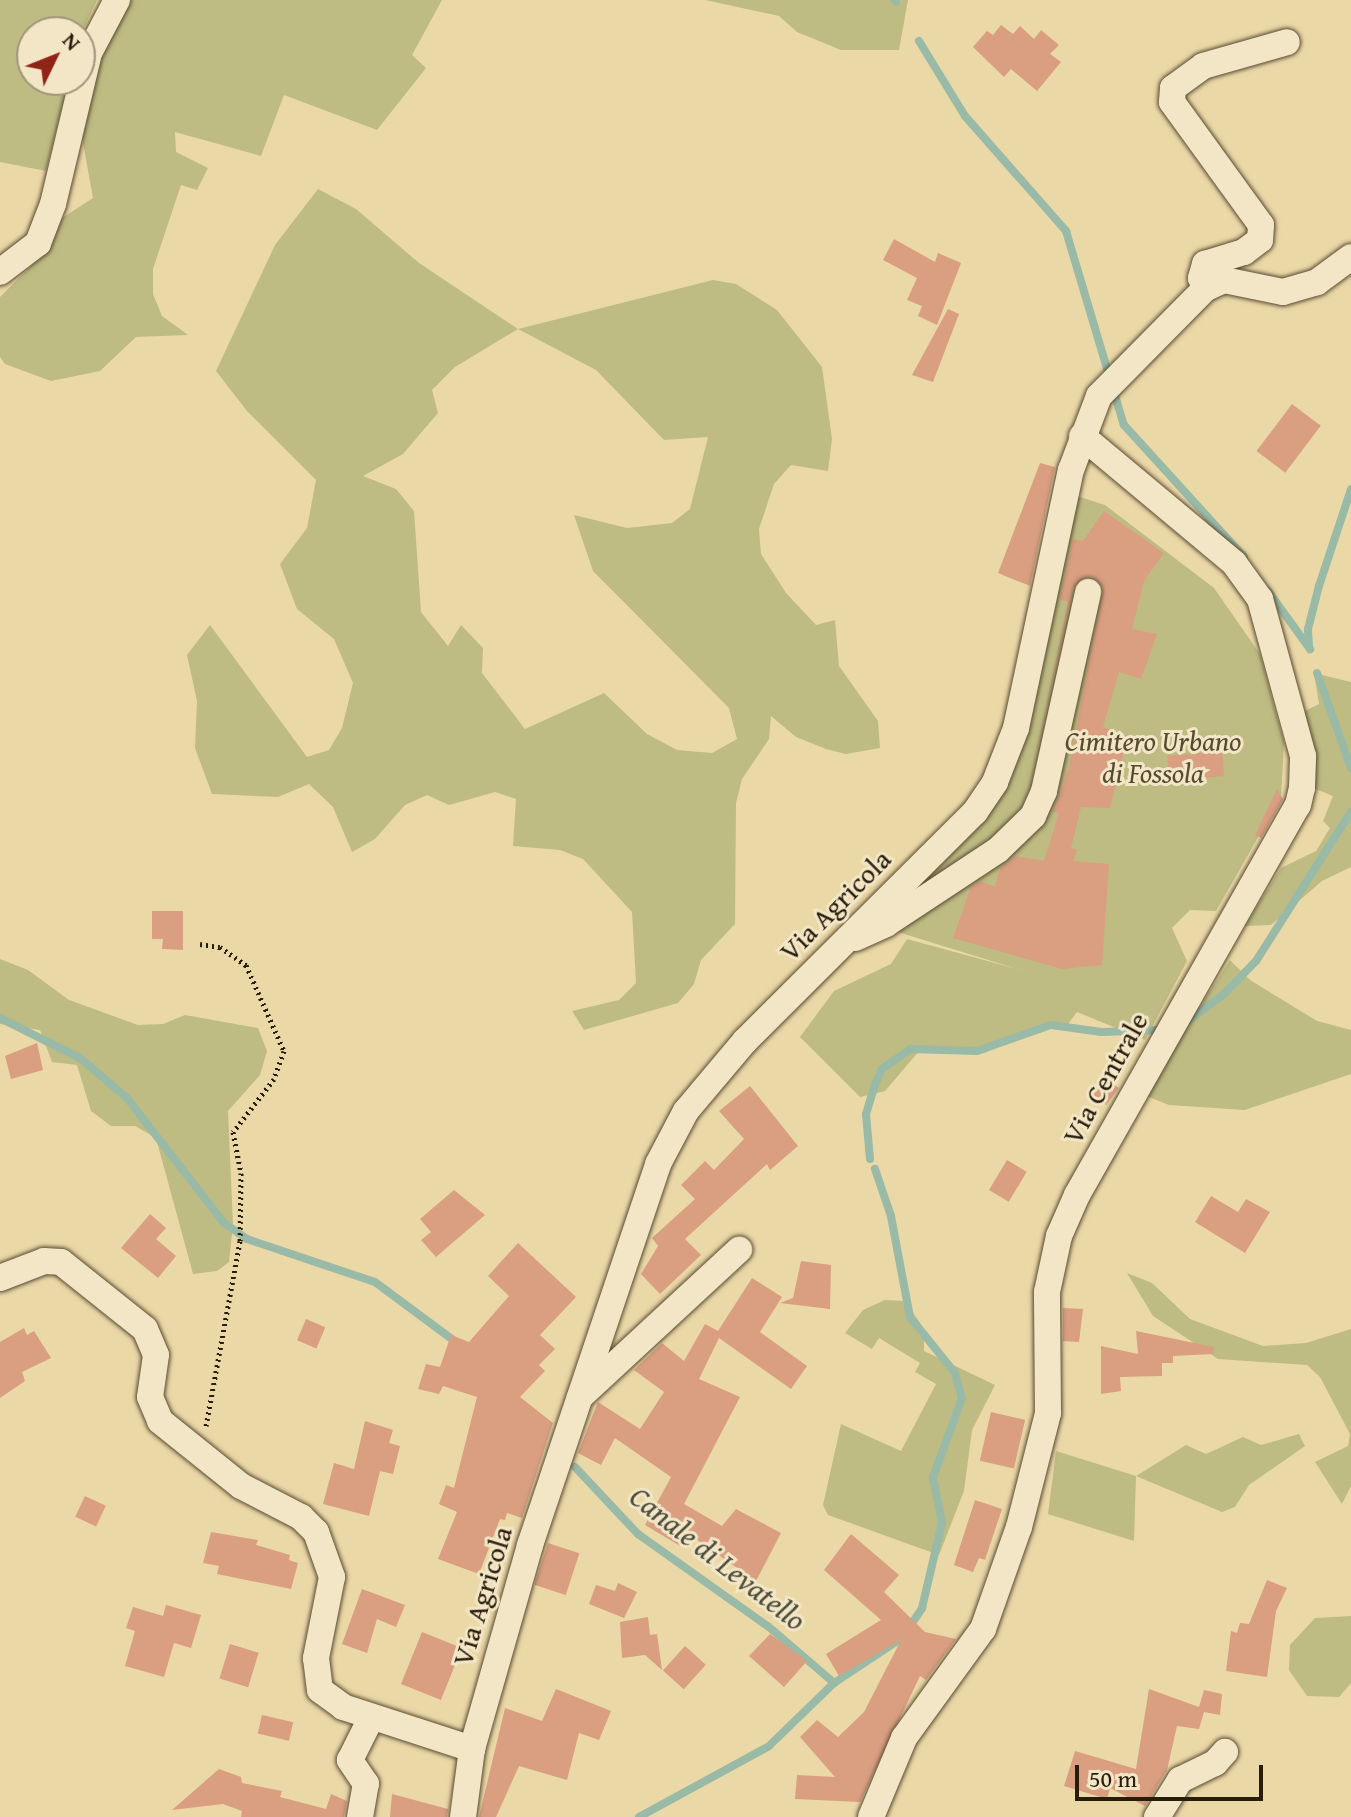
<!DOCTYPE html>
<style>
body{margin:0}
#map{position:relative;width:1351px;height:1817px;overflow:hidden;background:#ebd8a7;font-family:"Gentium Book Plus",serif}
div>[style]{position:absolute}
.green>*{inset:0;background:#bebc83}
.stream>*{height:8px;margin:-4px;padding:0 4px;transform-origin:4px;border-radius:4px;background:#98baa7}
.building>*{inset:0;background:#da9e81;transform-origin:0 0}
.path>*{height:5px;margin-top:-2.5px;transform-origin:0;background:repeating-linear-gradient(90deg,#281c0b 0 2px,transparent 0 6px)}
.roads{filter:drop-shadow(0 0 2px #594b32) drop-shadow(0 0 2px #594b32)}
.minor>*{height:26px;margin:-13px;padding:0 13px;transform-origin:13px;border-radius:13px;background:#f2e6c6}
span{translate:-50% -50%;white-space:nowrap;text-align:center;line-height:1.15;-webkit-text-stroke:6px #f2e6c6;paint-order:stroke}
.park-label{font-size:28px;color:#554c2f;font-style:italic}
.street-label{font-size:28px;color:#281c0b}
.water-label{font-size:30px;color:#4a4b3a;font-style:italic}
.north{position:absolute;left:16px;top:16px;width:80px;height:80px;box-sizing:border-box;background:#f2e6c6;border:2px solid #a1957b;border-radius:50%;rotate:47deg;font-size:22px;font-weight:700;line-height:32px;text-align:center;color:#281c0b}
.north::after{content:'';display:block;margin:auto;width:28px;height:36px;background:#8f2418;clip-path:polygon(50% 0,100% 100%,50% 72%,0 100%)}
.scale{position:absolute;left:1075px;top:1765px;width:188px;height:36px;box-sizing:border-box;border:4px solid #281c0b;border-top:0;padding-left:10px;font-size:24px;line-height:28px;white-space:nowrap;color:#281c0b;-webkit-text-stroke:6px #f2e6c6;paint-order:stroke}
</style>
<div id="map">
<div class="green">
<div style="clip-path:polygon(0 0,97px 0,80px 36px,32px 32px,32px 80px,69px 80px,46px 171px,0 162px)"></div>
<div style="clip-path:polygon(125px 0,442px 0,412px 55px,426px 68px,377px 130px,284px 95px,261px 156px,175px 132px,176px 152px,208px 168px,197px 190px,181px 185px,153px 269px,153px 294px,162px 316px,188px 335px,136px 337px,100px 371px,51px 381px,5px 364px,0 357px,0 297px,43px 254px,59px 220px,93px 198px,81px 132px,98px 57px)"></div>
<div style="clip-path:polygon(705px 0,908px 0,899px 50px,841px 50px,797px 32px,779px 16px)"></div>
<div style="clip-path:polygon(evenodd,318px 189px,356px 209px,419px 263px,518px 329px,713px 280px,736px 284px,777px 310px,822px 367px,832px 439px,828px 471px,791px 465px,774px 484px,759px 529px,761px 554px,786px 593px,816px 625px,835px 620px,839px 666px,878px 721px,880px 748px,846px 754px,826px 749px,796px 737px,771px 716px,769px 739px,742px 779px,736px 803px,735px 924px,701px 960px,694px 984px,678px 1003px,584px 1030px,572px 1011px,619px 1000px,636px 983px,632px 912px,583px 859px,560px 850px,513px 846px,516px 799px,495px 792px,449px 805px,427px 795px,405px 805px,375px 839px,352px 852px,333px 807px,309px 784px,278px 797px,212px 794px,195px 748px,197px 701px,187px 655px,210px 625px,307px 757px,329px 750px,342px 728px,353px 683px,334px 639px,297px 609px,280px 564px,307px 528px,316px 480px,247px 411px,216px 371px,275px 245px,318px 189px,518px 329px,596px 370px,664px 440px,708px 437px,690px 509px,672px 523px,627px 528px,574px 515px,593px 571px,729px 708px,737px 739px,712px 753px,677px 750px,647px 734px,604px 693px,525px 729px,482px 673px,483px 648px,461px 625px,448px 646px,421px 612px,414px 511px,396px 489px,363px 476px,403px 454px,438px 413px,432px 390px,455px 367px,518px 329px)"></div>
<div style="clip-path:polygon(1077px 496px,1105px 505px,1214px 588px,1260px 654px,1284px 743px,1281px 797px,1216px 911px,1190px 910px,1172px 928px,1187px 961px,1145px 1040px,1077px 1012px,1068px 1024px,1017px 1033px,985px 1053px,947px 1047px,920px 1050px,885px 1091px,860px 1097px,800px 1037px,834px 991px,891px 964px,907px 939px,1024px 971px,888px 929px,882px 913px,991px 809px)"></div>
<div style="clip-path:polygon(1314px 673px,1351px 682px,1351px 867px,1322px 881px,1271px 925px,1245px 926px,1281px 868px,1316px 851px,1330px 828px,1323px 821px,1333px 796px,1313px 788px,1301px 713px,1319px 704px)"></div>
<div style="clip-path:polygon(0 959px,28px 970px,69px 1000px,138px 1025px,163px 1024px,185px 1015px,258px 1028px,267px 1051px,260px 1075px,228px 1111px,233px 1224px,229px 1262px,217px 1271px,193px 1274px,156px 1138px,135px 1126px,111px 1126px,91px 1111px,77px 1065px,52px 1062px,40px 1030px,0 1024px)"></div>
<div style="clip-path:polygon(1230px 960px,1250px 980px,1317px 1021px,1351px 1030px,1351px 1074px,1245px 1110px,1169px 1105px,1144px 1095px)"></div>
<div style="clip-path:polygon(1127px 1273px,1152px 1283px,1190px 1319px,1263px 1346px,1306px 1343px,1351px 1329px,1351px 1486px,1342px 1504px,1315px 1462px,1348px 1446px,1350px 1434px,1320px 1377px,1307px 1365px,1218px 1359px,1153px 1316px)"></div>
<div style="clip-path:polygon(885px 1300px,905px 1301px,924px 1329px,924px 1351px,995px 1385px,972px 1430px,964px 1491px,939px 1555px,828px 1515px,823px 1505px,841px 1424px,901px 1451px,936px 1384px,915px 1372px,920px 1363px,879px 1338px,872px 1349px,845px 1333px,863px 1310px)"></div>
<div style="clip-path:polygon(1299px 1434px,1305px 1446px,1249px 1485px,1235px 1507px,1222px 1512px,1136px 1476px,1134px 1541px,1048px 1514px,1056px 1451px,1136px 1476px,1186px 1445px,1206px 1454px,1243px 1437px,1261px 1445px)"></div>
<div style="clip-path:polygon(1351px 1616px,1351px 1683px,1339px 1697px,1307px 1696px,1289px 1670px,1290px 1645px,1315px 1618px)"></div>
</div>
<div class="stream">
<div style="left:895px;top:0;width:2px;rotate:63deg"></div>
<div style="left:919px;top:41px;width:88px;rotate:58.5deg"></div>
<div style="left:965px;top:116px;width:153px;rotate:48.7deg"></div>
<div style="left:1066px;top:231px;width:202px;rotate:73.4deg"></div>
<div style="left:1124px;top:425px;width:178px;rotate:47.7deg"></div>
<div style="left:1268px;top:591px;width:72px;rotate:54.1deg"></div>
<div style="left:1309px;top:645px;width:16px;rotate:-94deg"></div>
<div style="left:1308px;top:629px;width:44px;rotate:-75.7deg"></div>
<div style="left:1319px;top:586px;width:102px;rotate:-71.7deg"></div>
<div style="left:1317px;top:673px;width:101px;rotate:70.3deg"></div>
<div style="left:0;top:1018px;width:89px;rotate:26.6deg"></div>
<div style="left:80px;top:1058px;width:62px;rotate:40.4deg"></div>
<div style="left:127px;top:1098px;width:158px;rotate:52.2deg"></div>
<div style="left:224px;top:1223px;width:28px;rotate:35deg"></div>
<div style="left:247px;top:1239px;width:135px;rotate:18.6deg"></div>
<div style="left:375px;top:1282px;width:102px;rotate:36.6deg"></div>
<div style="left:1189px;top:1020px;width:42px;rotate:-36.3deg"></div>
<div style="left:1223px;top:995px;width:47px;rotate:-45.9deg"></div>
<div style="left:1256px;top:961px;width:177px;rotate:-57.5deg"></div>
<div style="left:870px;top:1159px;width:45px;rotate:-95.1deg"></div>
<div style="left:866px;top:1114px;width:28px;rotate:-73deg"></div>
<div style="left:874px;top:1087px;width:20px;rotate:-66deg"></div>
<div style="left:882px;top:1069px;width:35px;rotate:-35deg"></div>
<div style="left:911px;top:1049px;width:66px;rotate:1.7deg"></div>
<div style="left:977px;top:1051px;width:78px;rotate:-19.4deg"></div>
<div style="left:1051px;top:1025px;width:51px;rotate:7.8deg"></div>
<div style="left:1102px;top:1032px;width:56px;rotate:-2deg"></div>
<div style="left:575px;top:1467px;width:92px;rotate:46.8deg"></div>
<div style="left:638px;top:1534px;width:161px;rotate:35.4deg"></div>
<div style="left:769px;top:1627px;width:86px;rotate:40.7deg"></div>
<div style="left:639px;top:1817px;width:148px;rotate:-28.6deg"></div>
<div style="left:769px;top:1746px;width:91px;rotate:-44.1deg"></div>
<div style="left:834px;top:1683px;width:82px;rotate:-33.5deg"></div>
<div style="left:902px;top:1638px;width:36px;rotate:-56deg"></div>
<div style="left:922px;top:1608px;width:87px;rotate:-76.8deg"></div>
<div style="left:942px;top:1523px;width:47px;rotate:-101.1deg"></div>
<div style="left:933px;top:1477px;width:84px;rotate:-69.8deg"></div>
<div style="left:962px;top:1398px;width:26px;rotate:-106deg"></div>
<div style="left:955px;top:1373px;width:72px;rotate:-128.8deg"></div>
<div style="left:910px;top:1317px;width:103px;rotate:-100.7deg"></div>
<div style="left:891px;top:1216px;width:50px;rotate:-108.8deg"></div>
</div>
<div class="building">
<div style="clip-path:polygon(1001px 25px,1013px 34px,1020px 26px,1034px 39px,1041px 30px,1059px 45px,1050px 54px,1061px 62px,1037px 91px,1011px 69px,1004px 77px,973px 47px,987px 31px,993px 35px)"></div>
<div style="clip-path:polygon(894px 239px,935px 262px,938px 253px,961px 263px,937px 325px,918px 316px,922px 306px,907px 300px,917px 278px,883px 260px)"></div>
<div style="clip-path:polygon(948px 309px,959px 314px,933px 382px,912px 375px)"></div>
<div style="left:1292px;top:404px;width:36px;height:59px;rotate:37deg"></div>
<div style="clip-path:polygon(1040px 463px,1055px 467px,1030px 586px,998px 573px)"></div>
<div style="clip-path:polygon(1104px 511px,1164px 553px,1144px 581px,1132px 629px,1157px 634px,1141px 679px,1119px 672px,1103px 727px,1128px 736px,1110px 808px,1081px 807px,1071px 848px,1077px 850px,1073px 861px,1109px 864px,1102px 965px,1062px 969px,953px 938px,971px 887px,980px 881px,995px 887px,1000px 868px,1015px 856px,1044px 861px,1059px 813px,1053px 812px,1069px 768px,1103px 588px,1091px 576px,1073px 588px,1035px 759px,1068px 602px,1060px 599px,1073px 539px,1083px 541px)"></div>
<div style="left:1222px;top:751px;width:25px;height:55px;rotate:85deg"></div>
<div style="clip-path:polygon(1277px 789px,1283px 799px,1261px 838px,1255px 835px)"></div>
<div style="clip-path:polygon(152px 911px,183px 911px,183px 950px,162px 949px,163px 939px,152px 939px)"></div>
<div style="clip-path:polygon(37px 1043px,43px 1070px,11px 1079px,5px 1056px)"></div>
<div style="left:1105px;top:1078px;width:17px;height:21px;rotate:36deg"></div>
<div style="clip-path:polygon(750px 1086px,798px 1146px,770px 1170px,767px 1164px,685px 1239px,701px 1255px,660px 1294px,641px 1274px,658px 1246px,652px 1238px,695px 1199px,681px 1185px,705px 1161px,714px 1170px,744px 1139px,719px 1111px)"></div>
<div style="left:1007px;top:1160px;width:23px;height:35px;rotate:31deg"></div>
<div style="clip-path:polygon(454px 1190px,485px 1215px,436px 1257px,421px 1240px,431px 1232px,420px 1219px)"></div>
<div style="clip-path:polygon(1211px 1196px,1238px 1212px,1246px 1199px,1270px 1212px,1245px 1253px,1195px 1222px)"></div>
<div style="clip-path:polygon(150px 1214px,166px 1228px,156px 1239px,176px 1256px,158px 1278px,121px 1248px)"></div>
<div style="clip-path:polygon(518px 1243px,576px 1297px,540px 1335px,555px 1349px,539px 1365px,545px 1371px,520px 1397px,553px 1423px,522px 1518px,507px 1513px,505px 1520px,500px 1519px,479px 1574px,438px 1559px,457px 1512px,439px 1504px,446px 1485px,454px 1488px,477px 1397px,443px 1386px,439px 1394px,418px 1389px,426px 1364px,440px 1367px,451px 1335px,469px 1342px,509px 1296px,488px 1276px)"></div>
<div style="clip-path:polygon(801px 1261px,831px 1265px,830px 1309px,780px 1303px,793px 1298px)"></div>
<div style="clip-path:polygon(752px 1278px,782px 1297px,760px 1332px,807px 1366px,791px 1389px,719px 1338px,699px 1379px,740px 1397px,684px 1504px,722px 1526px,736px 1509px,781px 1533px,756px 1581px,687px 1533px,680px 1546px,645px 1525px,671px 1477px,615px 1438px,601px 1465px,578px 1453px,598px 1402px,640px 1429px,664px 1392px,634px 1370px,662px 1343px,684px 1361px,705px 1324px,718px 1331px)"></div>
<div style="clip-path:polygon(1063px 1308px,1083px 1309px,1079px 1342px,1063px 1341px)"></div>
<div style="left:306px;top:1319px;width:21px;height:23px;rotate:23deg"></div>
<div style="clip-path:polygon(24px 1328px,27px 1335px,34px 1331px,51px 1358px,22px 1372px,25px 1381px,0 1398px,0 1342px)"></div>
<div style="clip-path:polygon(1136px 1331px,1214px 1347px,1213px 1354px,1173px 1356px,1173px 1363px,1162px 1363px,1162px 1376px,1120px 1377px,1121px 1391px,1101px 1394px,1101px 1346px,1138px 1354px)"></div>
<div style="left:991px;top:1412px;width:35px;height:50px;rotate:13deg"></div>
<div style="clip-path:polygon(365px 1421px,393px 1430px,389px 1443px,400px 1446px,393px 1474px,380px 1471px,369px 1516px,323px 1504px,334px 1463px,354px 1469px)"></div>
<div style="left:85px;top:1496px;width:23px;height:23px;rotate:25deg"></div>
<div style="clip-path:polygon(975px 1500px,1002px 1509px,985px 1560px,979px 1558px,973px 1572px,954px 1565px)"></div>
<div style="clip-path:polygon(211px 1532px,258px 1540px,256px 1545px,290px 1555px,289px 1560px,298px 1563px,291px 1589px,217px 1574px,219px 1566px,203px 1563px)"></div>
<div style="clip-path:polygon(851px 1534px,899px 1575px,884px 1592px,925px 1632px,956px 1639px,926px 1680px,920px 1676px,860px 1802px,795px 1799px,797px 1775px,835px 1777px,800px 1737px,817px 1720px,838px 1737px,864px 1712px,901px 1640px,839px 1676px,826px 1654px,881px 1620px,824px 1570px)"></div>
<div style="left:548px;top:1543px;width:33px;height:44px;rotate:18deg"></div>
<div style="clip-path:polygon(1267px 1580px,1287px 1588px,1276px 1611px,1267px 1677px,1226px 1671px,1231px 1631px,1237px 1633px,1240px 1623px,1249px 1624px)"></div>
<div style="clip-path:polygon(618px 1583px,637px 1592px,624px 1618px,589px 1604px,596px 1585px,615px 1591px)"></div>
<div style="clip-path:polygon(362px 1589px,405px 1605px,396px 1627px,377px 1619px,367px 1653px,342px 1644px)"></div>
<div style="clip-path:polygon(166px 1605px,201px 1615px,191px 1648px,174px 1643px,164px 1677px,125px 1666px,135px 1631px,126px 1628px,133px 1607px,163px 1616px)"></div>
<div style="clip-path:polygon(648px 1617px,650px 1635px,657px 1634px,662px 1670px,645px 1655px,622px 1658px,620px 1622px)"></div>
<div style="left:422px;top:1632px;width:43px;height:56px;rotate:22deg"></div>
<div style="clip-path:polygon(770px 1634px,807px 1661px,784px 1687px,749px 1656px)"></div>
<div style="left:230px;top:1644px;width:30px;height:36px;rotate:17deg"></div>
<div style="left:685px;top:1646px;width:28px;height:33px;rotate:42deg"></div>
<div style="clip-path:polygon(556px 1689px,611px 1711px,599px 1740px,579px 1733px,567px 1780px,519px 1766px,496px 1817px,479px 1817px,505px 1708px,542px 1721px)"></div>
<div style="clip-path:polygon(1149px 1689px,1199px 1707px,1204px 1690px,1222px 1694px,1220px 1715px,1204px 1712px,1199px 1729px,1177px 1726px,1167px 1770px,1145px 1806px,1110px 1788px,1107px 1799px,1064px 1786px,1075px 1751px,1136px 1769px)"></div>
<div style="left:262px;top:1715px;width:32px;height:19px;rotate:13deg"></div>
<div style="clip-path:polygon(219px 1769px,241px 1777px,242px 1783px,282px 1791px,280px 1797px,326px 1809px,331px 1794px,347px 1801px,344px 1817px,241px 1817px,242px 1811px,223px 1804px,172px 1810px)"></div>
<div style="clip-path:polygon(392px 1794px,448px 1809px,447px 1817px,390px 1817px)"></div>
</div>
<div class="path">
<div style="left:200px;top:944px;width:20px;rotate:9deg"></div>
<div style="left:220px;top:947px;width:32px;rotate:35deg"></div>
<div style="left:246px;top:965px;width:94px;rotate:66.2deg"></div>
<div style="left:284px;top:1051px;width:30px;rotate:110deg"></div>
<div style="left:274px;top:1079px;width:67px;rotate:127.7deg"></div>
<div style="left:233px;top:1132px;width:42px;rotate:79deg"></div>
<div style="left:241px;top:1173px;width:68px;rotate:90.8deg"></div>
<div style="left:240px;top:1241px;width:188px;rotate:100.4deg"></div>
</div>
<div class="roads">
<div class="minor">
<div style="left:0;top:272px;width:48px;rotate:-37.3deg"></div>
<div style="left:38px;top:243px;width:42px;rotate:-69deg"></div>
<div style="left:53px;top:204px;width:155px;rotate:-76.6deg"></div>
<div style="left:89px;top:53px;width:60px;rotate:-62.2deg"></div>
<div style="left:1206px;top:288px;width:11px;rotate:-117deg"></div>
<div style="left:1201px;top:278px;width:15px;rotate:-74deg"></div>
<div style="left:1205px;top:264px;width:41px;rotate:-17.1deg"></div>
<div style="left:1244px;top:252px;width:20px;rotate:-37deg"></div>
<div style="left:1260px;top:240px;width:15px;rotate:-86deg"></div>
<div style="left:1261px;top:225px;width:152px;rotate:-125.9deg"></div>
<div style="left:1172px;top:102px;width:14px;rotate:-86deg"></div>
<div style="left:1173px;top:88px;width:37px;rotate:-36deg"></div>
<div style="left:1203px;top:66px;width:87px;rotate:-15.9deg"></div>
<div style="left:855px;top:938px;width:34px;rotate:-24deg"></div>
<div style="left:886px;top:924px;width:134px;rotate:-33.5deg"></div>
<div style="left:998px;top:850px;width:49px;rotate:-44.2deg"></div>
<div style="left:1033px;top:816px;width:27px;rotate:-66deg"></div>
<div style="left:1044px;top:791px;width:204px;rotate:-77.5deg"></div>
<div style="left:0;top:1278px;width:47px;rotate:-21.1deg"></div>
<div style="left:44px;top:1261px;width:17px;rotate:3deg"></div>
<div style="left:61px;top:1262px;width:107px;rotate:38.6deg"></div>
<div style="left:145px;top:1329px;width:28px;rotate:67deg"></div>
<div style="left:156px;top:1355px;width:42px;rotate:98.1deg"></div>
<div style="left:150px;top:1397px;width:26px;rotate:67deg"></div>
<div style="left:160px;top:1421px;width:104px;rotate:38.7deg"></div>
<div style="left:241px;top:1486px;width:68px;rotate:27.3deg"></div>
<div style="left:301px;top:1517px;width:21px;rotate:45deg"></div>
<div style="left:316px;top:1532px;width:48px;rotate:70.4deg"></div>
<div style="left:332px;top:1577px;width:83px;rotate:101.2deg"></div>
<div style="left:316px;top:1658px;width:32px;rotate:83deg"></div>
<div style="left:320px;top:1690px;width:29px;rotate:36deg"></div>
<div style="left:343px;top:1707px;width:136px;rotate:18deg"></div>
<div style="left:580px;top:1397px;width:217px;rotate:-42.8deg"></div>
<div style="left:360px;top:1817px;width:34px;rotate:-80deg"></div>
<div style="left:366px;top:1784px;width:29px;rotate:-124deg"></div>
<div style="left:350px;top:1760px;width:47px;rotate:-63.4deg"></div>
<div style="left:463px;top:1817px;width:69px;rotate:-82.5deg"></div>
<div style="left:472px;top:1749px;width:212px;rotate:-74.1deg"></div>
<div style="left:530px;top:1545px;width:402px;rotate:-71.4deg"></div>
<div style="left:658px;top:1164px;width:60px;rotate:-62.2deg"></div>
<div style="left:686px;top:1111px;width:92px;rotate:-49.9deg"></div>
<div style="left:745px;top:1041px;width:325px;rotate:-44.9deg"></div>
<div style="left:975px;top:812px;width:36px;rotate:-56deg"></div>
<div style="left:995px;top:782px;width:58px;rotate:-68.7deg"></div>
<div style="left:1016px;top:728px;width:264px;rotate:-78deg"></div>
<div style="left:1071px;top:470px;width:79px;rotate:-69.3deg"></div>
<div style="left:1099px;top:396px;width:152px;rotate:-45.3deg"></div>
<div style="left:1206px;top:288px;width:20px;rotate:-24deg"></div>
<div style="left:1224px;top:280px;width:60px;rotate:11.5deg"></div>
<div style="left:1283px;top:292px;width:35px;rotate:-16deg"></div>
<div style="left:1317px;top:282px;width:42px;rotate:-36.3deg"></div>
<div style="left:871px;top:1817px;width:86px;rotate:-67.3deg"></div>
<div style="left:904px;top:1738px;width:135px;rotate:-54.1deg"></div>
<div style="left:983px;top:1629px;width:108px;rotate:-70.6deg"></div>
<div style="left:1019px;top:1527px;width:118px;rotate:-75.7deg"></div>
<div style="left:1048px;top:1413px;width:121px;rotate:-90.5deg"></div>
<div style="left:1047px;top:1292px;width:57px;rotate:-77.9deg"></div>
<div style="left:1059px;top:1236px;width:45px;rotate:-66.3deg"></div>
<div style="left:1077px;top:1195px;width:448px;rotate:-60.5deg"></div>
<div style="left:1298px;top:805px;width:17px;rotate:-77deg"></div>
<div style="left:1302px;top:788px;width:32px;rotate:-88deg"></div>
<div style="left:1303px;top:756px;width:163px;rotate:-105.3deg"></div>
<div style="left:1260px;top:599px;width:44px;rotate:-125.8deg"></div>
<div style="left:1234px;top:563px;width:198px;rotate:-140.1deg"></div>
<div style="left:1157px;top:1817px;width:44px;rotate:-58.1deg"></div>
<div style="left:1180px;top:1780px;width:39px;rotate:-26deg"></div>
<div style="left:1215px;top:1763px;width:15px;rotate:-48deg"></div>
</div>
</div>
<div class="park-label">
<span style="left:1153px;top:757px">Cimitero Urbano<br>di Fossola</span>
</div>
<div class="street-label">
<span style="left:835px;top:905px;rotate:-45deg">Via Agricola</span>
<span style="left:1105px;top:1078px;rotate:-61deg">Via Centrale</span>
<span style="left:482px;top:1596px;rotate:-73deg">Via Agricola</span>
</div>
<div class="water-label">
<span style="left:718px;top:1558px;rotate:38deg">Canale di Levatello</span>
</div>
<div class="north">N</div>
<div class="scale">50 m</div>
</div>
